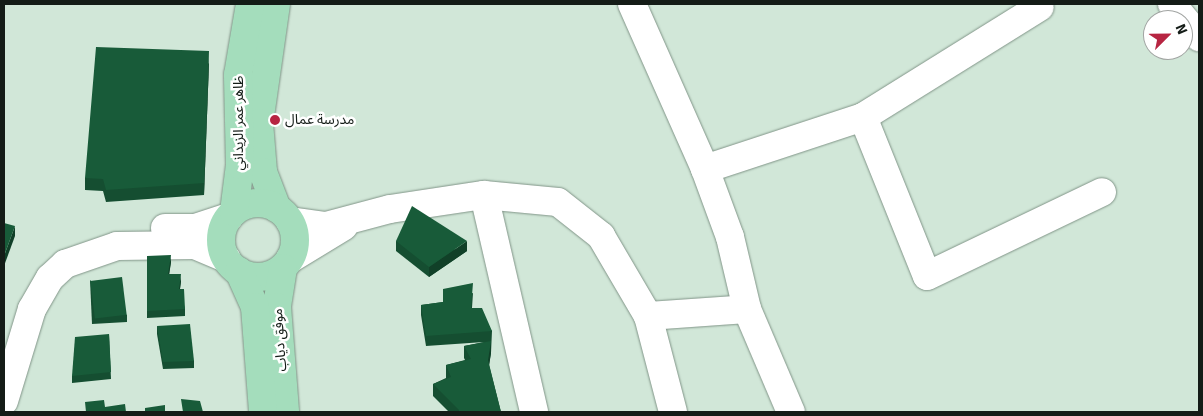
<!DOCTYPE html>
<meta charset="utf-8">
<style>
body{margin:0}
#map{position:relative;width:1203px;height:416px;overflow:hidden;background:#d1e7d8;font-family:Signika,"Noto Sans Arabic",sans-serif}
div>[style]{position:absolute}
.roads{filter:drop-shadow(0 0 1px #819588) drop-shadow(0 0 1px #819588)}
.minor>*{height:28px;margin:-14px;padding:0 14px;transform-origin:14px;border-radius:14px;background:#fff}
.major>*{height:28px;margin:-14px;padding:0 14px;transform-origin:14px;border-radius:14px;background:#a4ddbc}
.major>.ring{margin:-14px;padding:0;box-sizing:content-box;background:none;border:28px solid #a4ddbc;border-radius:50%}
.wall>*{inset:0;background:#154e31}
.shaded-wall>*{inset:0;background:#114028}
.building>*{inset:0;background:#185b39;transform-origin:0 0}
.dots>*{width:14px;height:14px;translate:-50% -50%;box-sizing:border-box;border:2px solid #fff;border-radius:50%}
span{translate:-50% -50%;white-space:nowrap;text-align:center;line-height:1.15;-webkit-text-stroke:5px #fff;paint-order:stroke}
.poi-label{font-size:14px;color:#141c17}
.left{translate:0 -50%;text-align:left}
.street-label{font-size:14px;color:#141c17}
.frame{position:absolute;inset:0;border:5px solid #141c17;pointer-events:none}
.north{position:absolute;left:1143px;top:10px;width:50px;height:50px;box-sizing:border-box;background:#fff;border:1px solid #a1a4a2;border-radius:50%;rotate:67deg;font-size:14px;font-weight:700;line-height:20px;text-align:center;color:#141c17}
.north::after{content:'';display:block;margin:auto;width:18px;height:22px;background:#b72542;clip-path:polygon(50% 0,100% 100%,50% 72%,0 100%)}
</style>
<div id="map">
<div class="roads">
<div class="minor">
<div style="left:632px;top:4px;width:180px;rotate:66.1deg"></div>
<div style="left:705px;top:169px;width:72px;rotate:69.8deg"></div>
<div style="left:730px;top:237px;width:74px;rotate:76.7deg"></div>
<div style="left:747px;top:309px;width:112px;rotate:66.9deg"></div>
<div style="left:1172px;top:4px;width:43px;rotate:50.7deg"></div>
<div style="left:863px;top:117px;width:171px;rotate:68.1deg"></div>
<div style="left:927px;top:276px;width:194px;rotate:-25.6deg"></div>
<div style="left:705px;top:169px;width:166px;rotate:-18.2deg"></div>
<div style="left:863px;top:117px;width:208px;rotate:-31.9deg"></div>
<div style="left:484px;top:195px;width:223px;rotate:77deg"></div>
<div style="left:290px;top:221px;width:36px;rotate:8deg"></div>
<div style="left:326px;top:226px;width:66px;rotate:-14.9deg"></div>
<div style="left:390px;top:209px;width:95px;rotate:-8.5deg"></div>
<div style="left:484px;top:195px;width:74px;rotate:5.4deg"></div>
<div style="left:558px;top:202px;width:55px;rotate:38.3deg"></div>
<div style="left:601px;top:236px;width:93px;rotate:59.6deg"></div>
<div style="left:648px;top:316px;width:99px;rotate:75.4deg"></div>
<div style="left:165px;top:228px;width:30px"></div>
<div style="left:195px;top:228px;width:36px;rotate:-18deg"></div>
<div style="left:290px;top:259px;width:63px;rotate:-31.4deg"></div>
<div style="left:648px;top:316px;width:99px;rotate:-4deg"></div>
<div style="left:4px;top:401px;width:96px;rotate:-73.1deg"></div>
<div style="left:32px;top:309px;width:36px;rotate:-60deg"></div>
<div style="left:50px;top:278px;width:21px;rotate:-43deg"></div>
<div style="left:65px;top:264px;width:55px;rotate:-19.1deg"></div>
<div style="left:117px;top:246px;width:78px;rotate:-0.7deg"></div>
<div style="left:195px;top:245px;width:34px;rotate:23deg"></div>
</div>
<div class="major">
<div style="left:276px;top:4px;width:120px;rotate:98.1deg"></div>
<div style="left:259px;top:123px;width:49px;rotate:85.3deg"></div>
<div style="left:263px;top:172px;width:39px;rotate:69deg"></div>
<div class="ring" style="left:221px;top:203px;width:46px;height:46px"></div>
<div style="left:234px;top:212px;width:47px;rotate:-82.7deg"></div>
<div style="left:240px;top:165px;width:90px;rotate:-91.3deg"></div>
<div style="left:238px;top:75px;width:72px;rotate:-80.4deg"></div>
<div style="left:283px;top:268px;width:39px;rotate:99deg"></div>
<div style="left:277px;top:307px;width:105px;rotate:85.6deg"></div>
<div style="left:239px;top:271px;width:39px;rotate:66deg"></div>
<div style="left:255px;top:307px;width:105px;rotate:85.6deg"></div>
</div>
</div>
<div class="wall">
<div style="clip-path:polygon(209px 63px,204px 195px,106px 202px,103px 191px,85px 190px,85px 178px)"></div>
<div style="clip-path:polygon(396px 241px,467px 251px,429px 277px,396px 251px)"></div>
<div style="clip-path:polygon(147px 256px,171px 262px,169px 274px,181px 281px,180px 289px,185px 309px,185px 316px,147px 318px)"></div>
<div style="clip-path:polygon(90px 280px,127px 315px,127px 322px,92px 324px)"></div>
<div style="clip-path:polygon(473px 293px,472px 308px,492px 331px,491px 353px,489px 365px,501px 412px,449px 412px,433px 396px,433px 384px,446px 378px,446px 365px,465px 360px,464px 358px,464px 346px,484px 342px,426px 346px,421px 315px,421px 305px,443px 302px)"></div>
<div style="clip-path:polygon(157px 326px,194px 361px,194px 368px,163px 369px,157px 334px)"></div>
<div style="clip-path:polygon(109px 334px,111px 379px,72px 383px,72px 376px)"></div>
</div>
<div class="shaded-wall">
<div style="clip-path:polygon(209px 51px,209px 63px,204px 195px,204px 183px)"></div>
<div style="clip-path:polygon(15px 226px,15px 236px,4px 266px,4px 256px)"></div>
<div style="clip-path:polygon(467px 241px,467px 251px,429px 277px,429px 267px)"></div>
<div style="clip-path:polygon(171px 255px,171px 262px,168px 282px,168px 274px)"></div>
<div style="clip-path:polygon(181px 274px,181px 281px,179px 296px,179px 289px)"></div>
<div style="clip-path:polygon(491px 341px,491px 353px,488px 372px,488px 360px)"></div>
</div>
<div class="building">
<div style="clip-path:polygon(96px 47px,209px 51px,204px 183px,106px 190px,103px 179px,85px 178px)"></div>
<div style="clip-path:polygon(412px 206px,467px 241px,429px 267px,396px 241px)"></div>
<div style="clip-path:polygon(4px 223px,15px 226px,4px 256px)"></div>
<div style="clip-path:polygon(171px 255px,168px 274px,181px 274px,179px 289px,184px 289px,185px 309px,147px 311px,147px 256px)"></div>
<div style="left:122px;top:277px;width:38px;height:32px;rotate:83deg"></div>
<div style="clip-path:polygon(473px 283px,471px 308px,482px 308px,492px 331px,426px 336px,421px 305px,443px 302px,443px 289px)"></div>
<div style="clip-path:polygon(190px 324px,194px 361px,163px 362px,157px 326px)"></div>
<div style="clip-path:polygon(109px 334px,111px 372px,72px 376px,75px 337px)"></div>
<div style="clip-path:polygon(491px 341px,488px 360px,501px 412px,459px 412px,459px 410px,433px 384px,451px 377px,446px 365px,471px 359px,464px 346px)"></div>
<div style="clip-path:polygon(181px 399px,200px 401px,203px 412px,183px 412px)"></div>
<div style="clip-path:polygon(104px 400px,105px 407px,125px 404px,126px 412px,86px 412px,85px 402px)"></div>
<div style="clip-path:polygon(165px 405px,165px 412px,145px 412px,145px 408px)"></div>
</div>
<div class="dots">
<div style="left:275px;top:120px;background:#b72542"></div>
</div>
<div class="poi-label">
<span class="left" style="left:285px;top:120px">مدرسة عمال</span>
</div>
<div class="street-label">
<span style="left:239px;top:123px;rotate:-90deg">ظاهر عمر الزيداني</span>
<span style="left:280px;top:340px;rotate:-94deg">موفق دياب</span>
</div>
<div class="frame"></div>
<div class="north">N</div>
</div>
